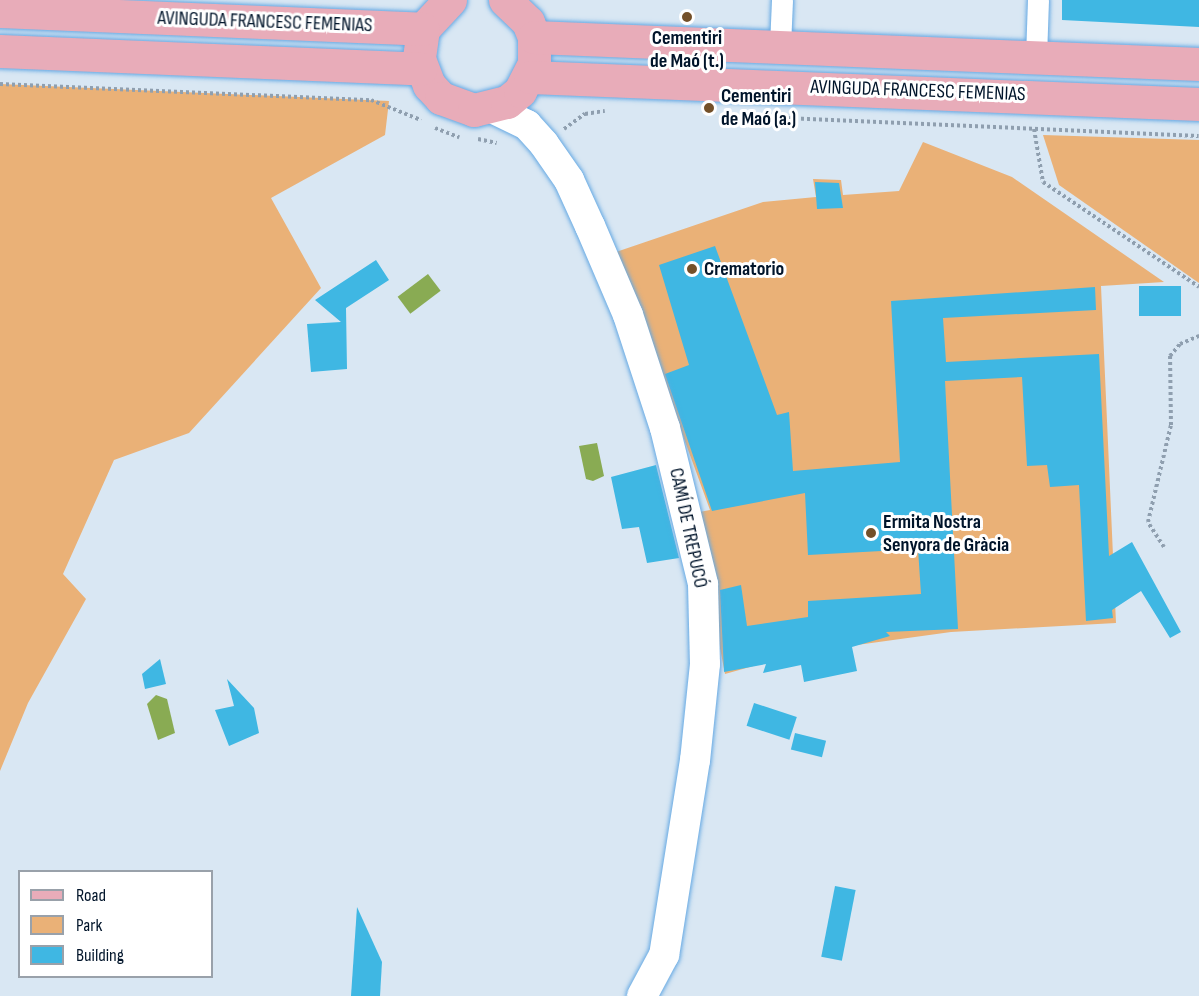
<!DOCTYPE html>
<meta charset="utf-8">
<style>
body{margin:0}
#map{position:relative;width:1199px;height:996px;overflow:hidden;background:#d9e7f3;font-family:"Sofia Sans Condensed",sans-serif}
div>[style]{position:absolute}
.green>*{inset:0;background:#eab177}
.water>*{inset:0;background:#89ab53;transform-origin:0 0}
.building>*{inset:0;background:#3fb7e3;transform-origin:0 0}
.path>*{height:4px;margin-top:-2px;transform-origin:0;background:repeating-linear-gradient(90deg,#8f9faf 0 3px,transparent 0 6px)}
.roads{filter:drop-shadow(0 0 2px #66a9e3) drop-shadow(0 0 2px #66a9e3)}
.street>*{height:21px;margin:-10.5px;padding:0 10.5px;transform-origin:10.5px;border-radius:10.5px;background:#fff}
.secondary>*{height:30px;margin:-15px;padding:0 15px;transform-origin:15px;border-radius:15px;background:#fff}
.primary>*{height:33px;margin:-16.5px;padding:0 16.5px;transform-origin:16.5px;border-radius:16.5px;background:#e8acb9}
.dots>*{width:16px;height:16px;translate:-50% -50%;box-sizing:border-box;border:3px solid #fff;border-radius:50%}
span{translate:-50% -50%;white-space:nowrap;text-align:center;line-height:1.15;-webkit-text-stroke:6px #fff;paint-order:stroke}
.street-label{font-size:20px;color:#00142a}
.poi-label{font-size:20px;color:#00142a;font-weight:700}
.left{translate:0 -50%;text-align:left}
.legend{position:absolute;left:18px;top:870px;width:195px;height:108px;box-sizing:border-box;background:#fff;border:2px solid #99a1aa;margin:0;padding:8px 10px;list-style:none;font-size:18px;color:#00142a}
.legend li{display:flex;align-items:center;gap:12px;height:30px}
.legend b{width:30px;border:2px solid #99a1aa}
</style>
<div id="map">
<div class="green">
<div style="clip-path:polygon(0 84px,389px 101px,385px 135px,271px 198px,321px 288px,189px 433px,114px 460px,63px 574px,86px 599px,28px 703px,0 771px)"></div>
<div style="clip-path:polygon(1043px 135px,1199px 140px,1199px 283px,1059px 185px)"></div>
<div style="clip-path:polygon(923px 142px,1012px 177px,1164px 282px,1101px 286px,1116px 623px,951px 632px,799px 653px,725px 674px,694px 513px,710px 510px,616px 252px,763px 202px,816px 197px,813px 179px,841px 180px,843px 195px,899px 191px)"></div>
</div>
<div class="water">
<div style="left:428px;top:274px;width:21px;height:38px;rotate:53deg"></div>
<div style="clip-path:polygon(597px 443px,604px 476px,593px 481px,586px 479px,579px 446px)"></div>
<div style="clip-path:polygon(156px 695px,167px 699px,175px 733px,158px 740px,147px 704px)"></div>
</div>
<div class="building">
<div style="clip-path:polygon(1062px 0,1199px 0,1199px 27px,1062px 20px)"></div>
<div style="clip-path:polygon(815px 182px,839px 183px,843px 208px,817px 209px)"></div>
<div style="clip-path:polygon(715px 246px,777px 415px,789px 412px,793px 471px,900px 462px,891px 301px,1095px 287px,1096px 310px,943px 318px,946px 362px,1099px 354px,1109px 556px,1132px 542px,1181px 632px,1170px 638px,1141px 591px,1112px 610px,1113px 618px,1086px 621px,1079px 485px,1050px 487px,1047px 465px,1027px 466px,1022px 377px,945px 381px,958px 629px,886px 632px,890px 636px,852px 647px,857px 671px,804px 682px,801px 665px,763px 673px,766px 664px,724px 672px,720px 590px,741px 585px,747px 626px,808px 617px,808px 601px,921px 594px,918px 549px,808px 555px,805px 493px,712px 511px,665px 374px,689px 365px,659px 265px)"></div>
<div style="clip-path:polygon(376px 260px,389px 280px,346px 308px,347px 369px,311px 372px,307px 324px,341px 322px,315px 300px)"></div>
<div style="left:1139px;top:286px;width:42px;height:30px"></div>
<div style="clip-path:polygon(656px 465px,679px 558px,647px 563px,639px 527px,622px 529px,611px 477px)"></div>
<div style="clip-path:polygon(160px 659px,166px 684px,145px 689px,142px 674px)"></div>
<div style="clip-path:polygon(227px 679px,254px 708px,259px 733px,229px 746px,215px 710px,234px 706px)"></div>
<div style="left:754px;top:703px;width:45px;height:24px;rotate:18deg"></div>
<div style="left:795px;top:733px;width:32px;height:17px;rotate:14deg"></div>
<div style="left:835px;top:886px;width:21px;height:72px;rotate:11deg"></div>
<div style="clip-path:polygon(357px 907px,382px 962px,380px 996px,351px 996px)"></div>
</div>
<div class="path">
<div style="left:0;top:84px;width:371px;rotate:2.5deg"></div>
<div style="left:371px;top:100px;width:54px;rotate:21.8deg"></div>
<div style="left:741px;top:116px;width:458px;rotate:2.5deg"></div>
<div style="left:435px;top:128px;width:26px;rotate:21deg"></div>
<div style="left:564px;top:129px;width:26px;rotate:-36deg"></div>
<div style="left:585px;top:114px;width:20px;rotate:-9deg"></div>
<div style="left:1034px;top:129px;width:54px;rotate:80.4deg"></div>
<div style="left:1043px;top:182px;width:188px;rotate:33.9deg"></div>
<div style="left:478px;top:139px;width:19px;rotate:12deg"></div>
<div style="left:1164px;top:547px;width:30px;rotate:-123deg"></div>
<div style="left:1148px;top:522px;width:100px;rotate:-76.7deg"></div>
<div style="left:1171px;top:425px;width:69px;rotate:-90.8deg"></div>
<div style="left:1170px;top:356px;width:16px;rotate:-50deg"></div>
<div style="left:1180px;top:344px;width:21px;rotate:-23deg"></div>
</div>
<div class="roads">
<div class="street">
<div style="left:780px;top:46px;width:46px;rotate:-87.5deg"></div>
<div style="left:1036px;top:57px;width:57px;rotate:-88deg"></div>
</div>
<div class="secondary">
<div style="left:492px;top:108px;width:39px;rotate:26deg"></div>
<div style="left:527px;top:125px;width:25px;rotate:48deg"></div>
<div style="left:544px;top:144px;width:44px;rotate:55.2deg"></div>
<div style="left:569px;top:180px;width:51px;rotate:65.5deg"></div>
<div style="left:590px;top:226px;width:97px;rotate:66.9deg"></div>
<div style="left:628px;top:315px;width:119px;rotate:71.9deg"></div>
<div style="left:665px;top:428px;width:161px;rotate:76.3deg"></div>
<div style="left:703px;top:584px;width:80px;rotate:88.6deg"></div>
<div style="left:705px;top:664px;width:97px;rotate:95.9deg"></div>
<div style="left:695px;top:760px;width:197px;rotate:99deg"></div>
<div style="left:664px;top:955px;width:47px;rotate:118.2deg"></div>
</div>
<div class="primary">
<div style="left:450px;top:0;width:40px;rotate:133deg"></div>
<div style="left:423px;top:29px;width:30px;rotate:98deg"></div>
<div style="left:419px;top:59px;width:28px;rotate:69deg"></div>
<div style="left:429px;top:85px;width:18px;rotate:47deg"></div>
<div style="left:441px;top:98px;width:35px;rotate:20deg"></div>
<div style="left:474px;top:110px;width:34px;rotate:-14deg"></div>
<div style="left:507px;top:102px;width:17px;rotate:-40deg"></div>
<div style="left:520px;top:91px;width:30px;rotate:-63deg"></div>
<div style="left:534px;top:64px;width:27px;rotate:-90deg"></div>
<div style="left:534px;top:37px;width:16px;rotate:-112deg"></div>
<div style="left:528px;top:22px;width:32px;rotate:-136deg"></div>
<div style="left:0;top:11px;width:423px;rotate:2.4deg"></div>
<div style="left:534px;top:37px;width:666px;rotate:2.33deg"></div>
<div style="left:0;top:51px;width:421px;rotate:2.4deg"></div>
<div style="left:530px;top:77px;width:670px;rotate:2.31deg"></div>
</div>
</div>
<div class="dots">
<div style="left:687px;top:17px;background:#735029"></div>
<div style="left:709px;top:108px;background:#735029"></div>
<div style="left:692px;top:269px;background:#735029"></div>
<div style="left:871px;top:533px;background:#735029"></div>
</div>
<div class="street-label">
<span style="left:265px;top:22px;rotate:2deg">AVINGUDA FRANCESC FEMENIAS</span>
<span style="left:918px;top:91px;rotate:2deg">AVINGUDA FRANCESC FEMENIAS</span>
<span style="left:688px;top:528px;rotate:78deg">CAMÍ DE TREPUCÓ</span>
</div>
<div class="poi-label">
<span style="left:687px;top:50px">Cementiri<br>de Maó (t.)</span>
<span class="left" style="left:721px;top:108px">Cementiri<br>de Maó (a.)</span>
<span class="left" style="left:704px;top:269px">Crematorio</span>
<span class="left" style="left:883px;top:534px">Ermita Nostra<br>Senyora de Gràcia</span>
</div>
<ul class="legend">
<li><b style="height:8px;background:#e8acb9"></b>Road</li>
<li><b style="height:16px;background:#eab177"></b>Park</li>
<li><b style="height:16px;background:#3fb7e3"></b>Building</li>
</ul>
</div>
